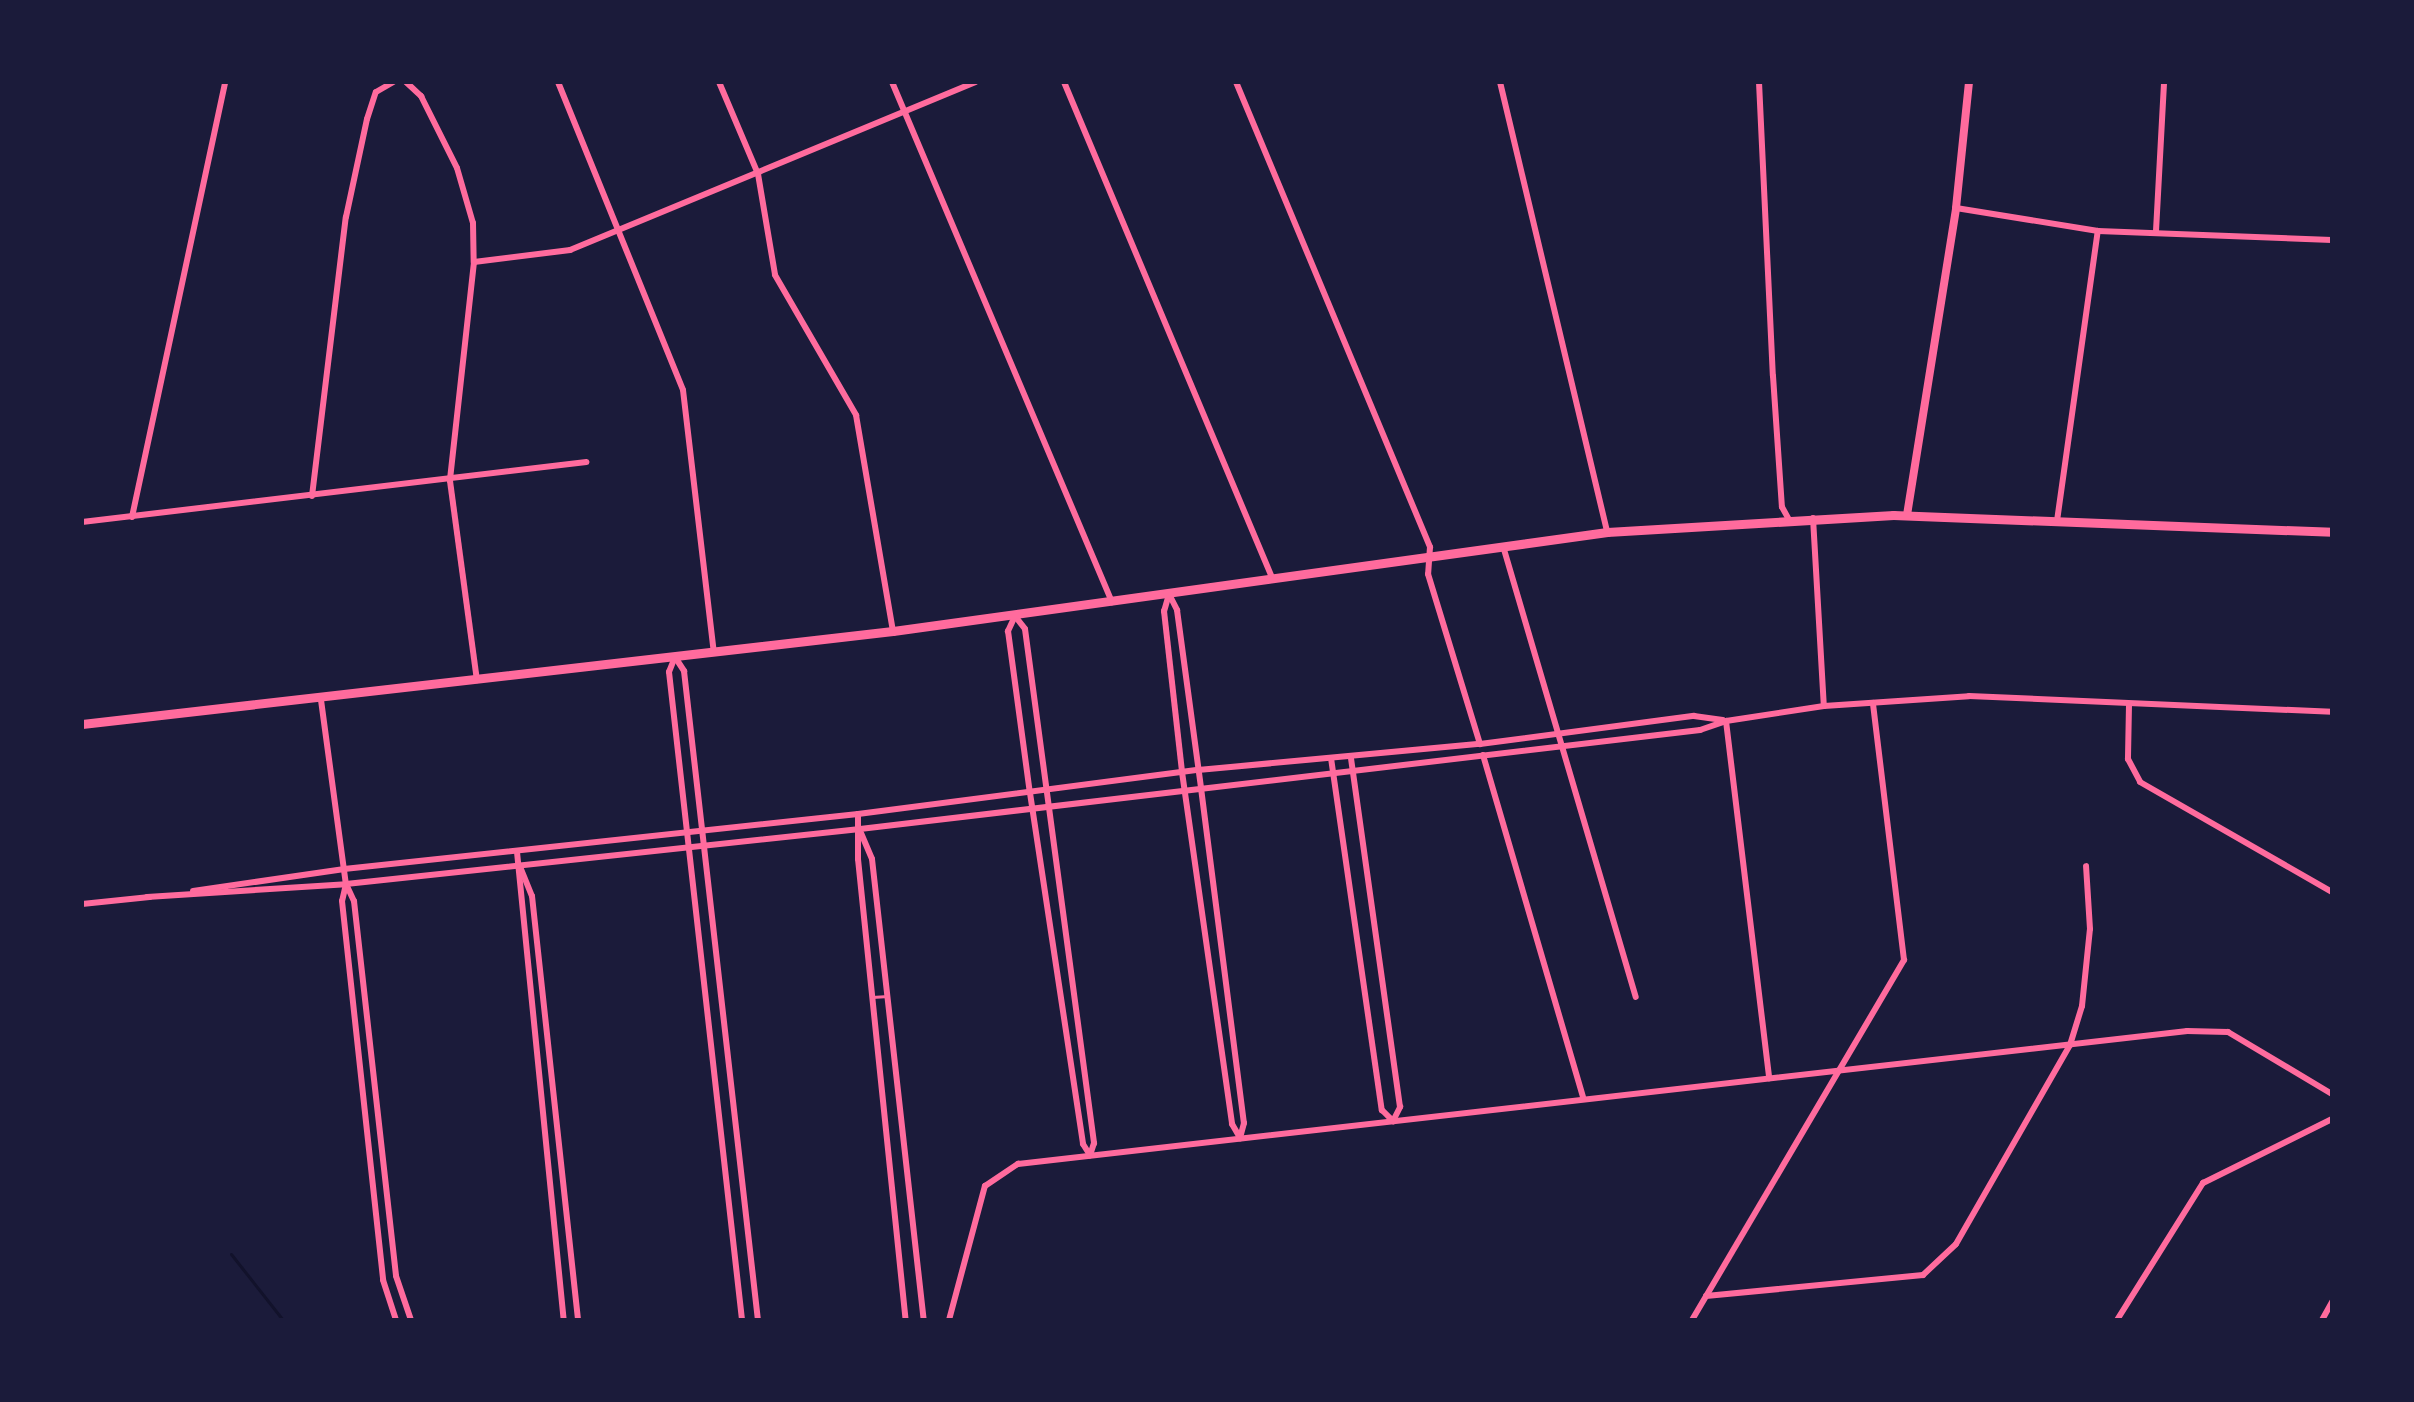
<!DOCTYPE html>
<style>
body{margin:0}
#map{position:relative;width:2414px;height:1402px;overflow:hidden;background:#1b1b3a;font-family:"IBM Plex Serif",serif}
div>[style]{position:absolute}
.stream>*{height:3px;margin:-1.5px;padding:0 1.5px;transform-origin:1.5px;border-radius:1.5px;background:#12122b}
.service>*{height:3px;margin:-1.5px;padding:0 1.5px;transform-origin:1.5px;border-radius:1.5px;background:#ff6b9d}
.minor>*{height:6px;margin:-3px;padding:0 3px;transform-origin:3px;border-radius:3px;background:#ff6b9d}
.tertiary>*{height:8px;margin:-4px;padding:0 4px;transform-origin:4px;border-radius:4px;background:#ff6b9d}
.secondary>*{height:9px;margin:-4.5px;padding:0 4.5px;transform-origin:4.5px;border-radius:4.5px;background:#ff6b9d}
span{translate:-50% -50%;white-space:nowrap;text-align:center;line-height:1.15;-webkit-text-stroke:8px #1b1b3a;paint-order:stroke}
.frame{position:absolute;inset:0;border:84px solid #1b1b3a;pointer-events:none}
</style>
<div id="map">
<div class="stream">
<div style="left:231px;top:1254px;width:84px;rotate:51.8deg"></div>
</div>
<div class="service">
<div style="left:872px;top:997px;width:16px;rotate:-4deg"></div>
</div>
<div class="minor">
<div style="left:406px;top:82px;width:21px;rotate:43deg"></div>
<div style="left:421px;top:96px;width:80px;rotate:63.4deg"></div>
<div style="left:457px;top:168px;width:57px;rotate:73.8deg"></div>
<div style="left:473px;top:223px;width:39px;rotate:89deg"></div>
<div style="left:474px;top:262px;width:220px;rotate:96.3deg"></div>
<div style="left:450px;top:481px;width:201px;rotate:82.3deg"></div>
<div style="left:558px;top:82px;width:332px;rotate:67.9deg"></div>
<div style="left:683px;top:390px;width:264px;rotate:83.3deg"></div>
<div style="left:719px;top:82px;width:100px;rotate:67deg"></div>
<div style="left:758px;top:174px;width:102px;rotate:80.4deg"></div>
<div style="left:775px;top:275px;width:162px;rotate:59.9deg"></div>
<div style="left:856px;top:415px;width:219px;rotate:80.3deg"></div>
<div style="left:892px;top:82px;width:565px;rotate:67.07deg"></div>
<div style="left:1064px;top:82px;width:540px;rotate:67.23deg"></div>
<div style="left:1236px;top:82px;width:504px;rotate:67.35deg"></div>
<div style="left:1430px;top:547px;width:27px;rotate:94deg"></div>
<div style="left:1428px;top:574px;width:178px;rotate:73deg"></div>
<div style="left:1500px;top:82px;width:463px;rotate:76.6deg"></div>
<div style="left:1759px;top:82px;width:294px;rotate:87.3deg"></div>
<div style="left:1773px;top:376px;width:131px;rotate:86.1deg"></div>
<div style="left:1782px;top:507px;width:13px;rotate:61deg"></div>
<div style="left:1956px;top:208px;width:144px;rotate:9.2deg"></div>
<div style="left:2098px;top:231px;width:234px;rotate:2.2deg"></div>
<div style="left:2156px;top:231px;width:149px;rotate:-86.9deg"></div>
<div style="left:474px;top:262px;width:97px;rotate:-7.1deg"></div>
<div style="left:570px;top:250px;width:439px;rotate:-22.5deg"></div>
<div style="left:312px;top:496px;width:281px;rotate:-83.1deg"></div>
<div style="left:346px;top:217px;width:100px;rotate:-77.9deg"></div>
<div style="left:367px;top:119px;width:28px;rotate:-72deg"></div>
<div style="left:376px;top:92px;width:20px;rotate:-30deg"></div>
<div style="left:132px;top:517px;width:445px;rotate:-77.9deg"></div>
<div style="left:1813px;top:518px;width:188px;rotate:86.7deg"></div>
<div style="left:2057px;top:521px;width:293px;rotate:-82deg"></div>
<div style="left:82px;top:522px;width:508px;rotate:-6.79deg"></div>
<div style="left:1503px;top:546px;width:470px;rotate:73.6deg"></div>
<div style="left:1169px;top:594px;width:18px;rotate:106deg"></div>
<div style="left:1164px;top:611px;width:162px;rotate:83.6deg"></div>
<div style="left:1182px;top:772px;width:356px;rotate:81.9deg"></div>
<div style="left:1232px;top:1124px;width:16px;rotate:60deg"></div>
<div style="left:1169px;top:594px;width:18px;rotate:63deg"></div>
<div style="left:1177px;top:610px;width:180px;rotate:82.3deg"></div>
<div style="left:1201px;top:788px;width:338px;rotate:82.7deg"></div>
<div style="left:1244px;top:1123px;width:16px;rotate:105deg"></div>
<div style="left:1015px;top:616px;width:16px;rotate:52deg"></div>
<div style="left:1025px;top:629px;width:519px;rotate:82.35deg"></div>
<div style="left:1094px;top:1143px;width:13px;rotate:108deg"></div>
<div style="left:1015px;top:616px;width:17px;rotate:115deg"></div>
<div style="left:1008px;top:631px;width:163px;rotate:82.3deg"></div>
<div style="left:1030px;top:793px;width:355px;rotate:81.4deg"></div>
<div style="left:1083px;top:1144px;width:13px;rotate:58deg"></div>
<div style="left:675px;top:657px;width:17px;rotate:57deg"></div>
<div style="left:684px;top:671px;width:653px;rotate:83.5deg"></div>
<div style="left:675px;top:657px;width:16px;rotate:112deg"></div>
<div style="left:669px;top:672px;width:652px;rotate:83.57deg"></div>
<div style="left:321px;top:700px;width:186px;rotate:82.3deg"></div>
<div style="left:346px;top:884px;width:19px;rotate:65deg"></div>
<div style="left:354px;top:901px;width:377px;rotate:83.6deg"></div>
<div style="left:396px;top:1276px;width:46px;rotate:71.2deg"></div>
<div style="left:2129px;top:705px;width:54px;rotate:91.1deg"></div>
<div style="left:2128px;top:759px;width:26px;rotate:62deg"></div>
<div style="left:2140px;top:782px;width:221px;rotate:29.8deg"></div>
<div style="left:1726px;top:721px;width:360px;rotate:83.1deg"></div>
<div style="left:1483px;top:755px;width:356px;rotate:73.7deg"></div>
<div style="left:1331px;top:758px;width:356px;rotate:81.8deg"></div>
<div style="left:1382px;top:1110px;width:16px;rotate:45deg"></div>
<div style="left:1393px;top:1121px;width:16px;rotate:-63deg"></div>
<div style="left:1400px;top:1107px;width:353px;rotate:-98deg"></div>
<div style="left:858px;top:814px;width:45px;rotate:90deg"></div>
<div style="left:858px;top:859px;width:463px;rotate:84.1deg"></div>
<div style="left:861px;top:833px;width:28px;rotate:67deg"></div>
<div style="left:872px;top:859px;width:464px;rotate:83.6deg"></div>
<div style="left:517px;top:852px;width:470px;rotate:84.3deg"></div>
<div style="left:521px;top:869px;width:29px;rotate:68deg"></div>
<div style="left:532px;top:896px;width:426px;rotate:83.8deg"></div>
<div style="left:346px;top:884px;width:17px;rotate:103deg"></div>
<div style="left:342px;top:901px;width:381px;rotate:83.8deg"></div>
<div style="left:383px;top:1280px;width:42px;rotate:72deg"></div>
<div style="left:193px;top:891px;width:153px;rotate:-8.3deg"></div>
<div style="left:344px;top:869px;width:517px;rotate:-6.11deg"></div>
<div style="left:858px;top:814px;width:343px;rotate:-7.4deg"></div>
<div style="left:1198px;top:770px;width:283px;rotate:-5.3deg"></div>
<div style="left:1480px;top:744px;width:216px;rotate:-7.5deg"></div>
<div style="left:1694px;top:716px;width:29px;rotate:8deg"></div>
<div style="left:147px;top:897px;width:199px;rotate:-3.7deg"></div>
<div style="left:346px;top:884px;width:517px;rotate:-6.11deg"></div>
<div style="left:860px;top:829px;width:846px;rotate:-6.72deg"></div>
<div style="left:1700px;top:730px;width:28px;rotate:-19deg"></div>
<div style="left:1726px;top:721px;width:99px;rotate:-8.7deg"></div>
<div style="left:1824px;top:706px;width:145px;rotate:-3.9deg"></div>
<div style="left:1969px;top:696px;width:363px;rotate:2.5deg"></div>
<div style="left:82px;top:904px;width:68px;rotate:-5.9deg"></div>
<div style="left:1706px;top:1296px;width:218px;rotate:-5.5deg"></div>
<div style="left:1923px;top:1275px;width:45px;rotate:-43.2deg"></div>
<div style="left:1956px;top:1244px;width:229px;rotate:-60.2deg"></div>
<div style="left:2070px;top:1045px;width:41px;rotate:-72.9deg"></div>
<div style="left:2082px;top:1006px;width:77px;rotate:-84.1deg"></div>
<div style="left:2090px;top:929px;width:63px;rotate:-93.6deg"></div>
<div style="left:949px;top:1320px;width:139px;rotate:-75deg"></div>
<div style="left:985px;top:1186px;width:40px;rotate:-34deg"></div>
<div style="left:1018px;top:1164px;width:1177px;rotate:-6.49deg"></div>
<div style="left:2187px;top:1031px;width:41px;rotate:1.4deg"></div>
<div style="left:2228px;top:1032px;width:121px;rotate:30.8deg"></div>
<div style="left:1692px;top:1320px;width:418px;rotate:-59.5deg"></div>
<div style="left:1904px;top:960px;width:259px;rotate:-96.9deg"></div>
<div style="left:2117px;top:1320px;width:162px;rotate:-57.9deg"></div>
<div style="left:2203px;top:1183px;width:144px;rotate:-26.4deg"></div>
<div style="left:2322px;top:1320px;width:21px;rotate:-61deg"></div>
</div>
<div class="tertiary">
<div style="left:1907px;top:515px;width:311px;rotate:-80.9deg"></div>
<div style="left:1956px;top:208px;width:127px;rotate:-84.1deg"></div>
</div>
<div class="secondary">
<div style="left:82px;top:724px;width:816px;rotate:-6.54deg"></div>
<div style="left:893px;top:631px;width:721px;rotate:-7.89deg"></div>
<div style="left:1607px;top:532px;width:287px;rotate:-3.4deg"></div>
<div style="left:1893px;top:515px;width:439px;rotate:2.2deg"></div>
</div>
<div class="frame"></div>
</div>
